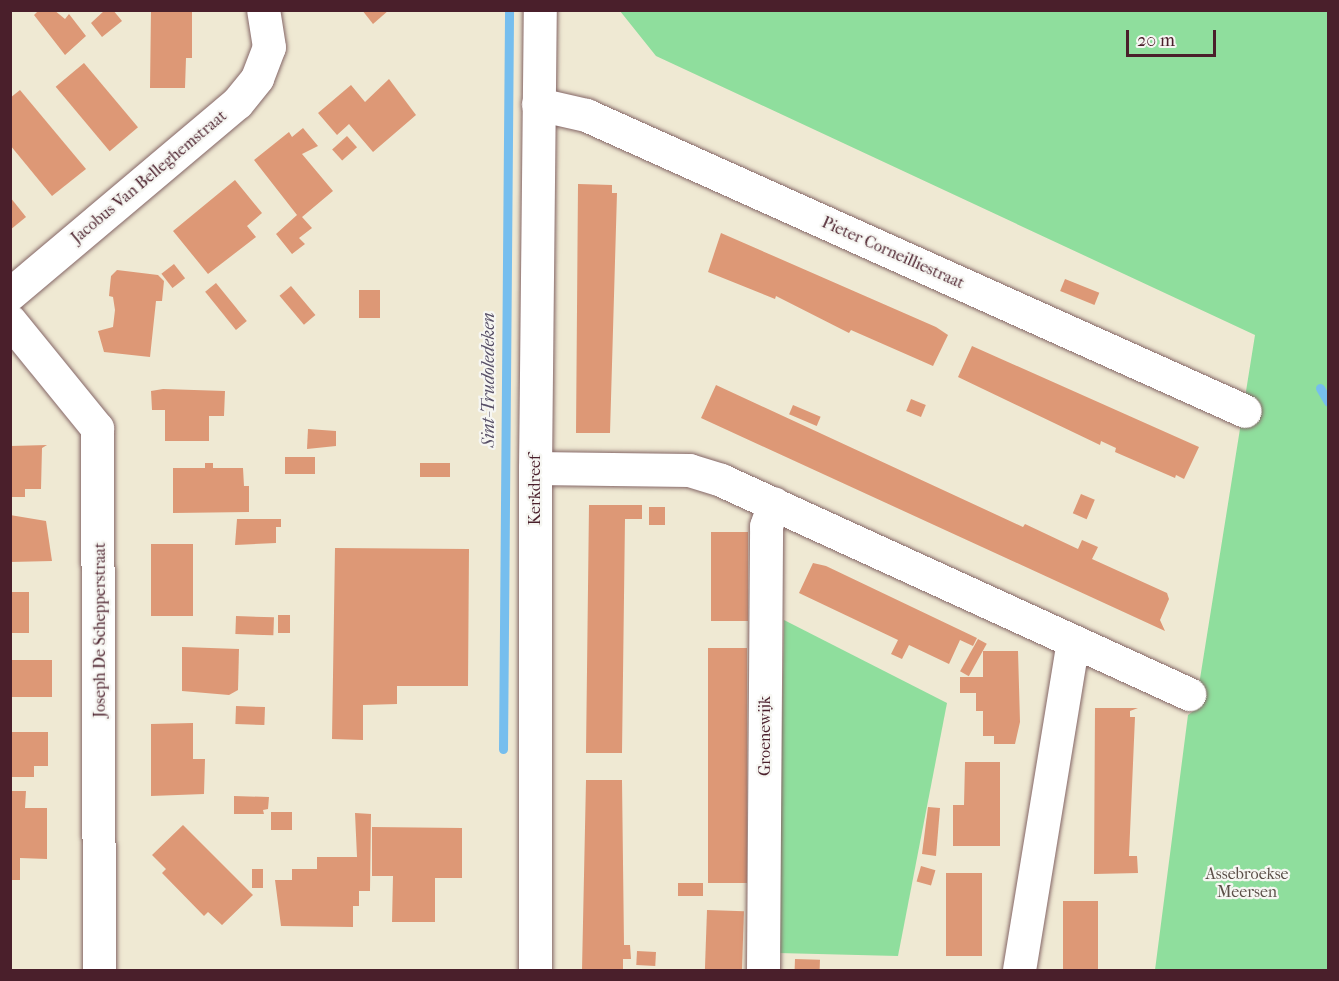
<!DOCTYPE html>
<style>
body{margin:0}
#map{position:relative;width:1339px;height:981px;overflow:hidden;background:#efe9d3;font-family:"IM FELL French Canon",serif}
div>[style]{position:absolute}
.green>*{inset:0;background:#8fde9d}
.stream>*{height:9px;margin:-4.5px;padding:0 4.5px;transform-origin:4.5px;border-radius:4.5px;background:#76beee}
.building>*{inset:0;background:#dd9876;transform-origin:0 0}
.roads{filter:drop-shadow(0 0 2px #846666) drop-shadow(0 0 2px #846666)}
.minor>*{height:33px;margin:-16.5px;padding:0 16.5px;transform-origin:16.5px;border-radius:16.5px;background:#fff}
span{translate:-50% -50%;white-space:nowrap;text-align:center;line-height:1.15;-webkit-text-stroke:4.5px #f6f6f2;paint-order:stroke}
.street-label{font-size:16px;color:#4a1f2b}
.park-label{font-size:16px;color:#5b4f48}
.water-label{font-size:18px;color:#574f66;font-style:italic}
.frame{position:absolute;inset:0;border:12px solid #4a1f2b;pointer-events:none}
.scale{position:absolute;left:1126px;top:30px;width:90px;height:27px;box-sizing:border-box;border:3px solid #4a1f2b;border-top:0;padding-left:8px;font-size:18px;line-height:21px;white-space:nowrap;color:#4a1f2b;-webkit-text-stroke:4px #f6f6f2;paint-order:stroke}
</style>
<div id="map">
<div class="green">
<div style="clip-path:polygon(620px 11px,1328px 11px,1328px 970px,1155px 970px,1188px 715px,1195px 710px,1255px 335px,656px 56px)"></div>
<div style="clip-path:polygon(784px 620px,947px 703px,898px 956px,778px 953px)"></div>
</div>
<div class="stream">
<div style="left:1320px;top:388px;width:16px;rotate:60deg"></div>
<div style="left:503px;top:749px;width:739px;rotate:-89.53deg"></div>
</div>
<div class="building">
<div style="clip-path:polygon(39px 10px,54px 10px,65px 19px,69px 14px,86px 36px,65px 55px,34px 15px)"></div>
<div style="clip-path:polygon(105px 10px,113px 10px,122px 21px,102px 37px,91px 23px)"></div>
<div style="clip-path:polygon(151px 10px,192px 10px,192px 58px,186px 58px,185px 88px,150px 88px)"></div>
<div style="clip-path:polygon(362px 10px,389px 10px,373px 24px)"></div>
<div style="left:84px;top:63px;width:84px;height:37px;rotate:50deg"></div>
<div style="clip-path:polygon(389px 79px,416px 115px,373px 152px,349px 124px,337px 135px,318px 113px,351px 85px,365px 102px)"></div>
<div style="clip-path:polygon(20px 90px,86px 169px,52px 196px,10px 145px,10px 98px)"></div>
<div style="clip-path:polygon(303px 128px,318px 146px,302px 154px,333px 191px,302px 217px,312px 228px,299px 238px,305px 244px,292px 254px,276px 234px,297px 215px,254px 160px,289px 132px,292px 137px)"></div>
<div style="left:347px;top:136px;width:15px;height:20px;rotate:48deg"></div>
<div style="clip-path:polygon(235px 180px,262px 213px,247px 226px,256px 237px,208px 274px,173px 231px)"></div>
<div style="clip-path:polygon(578px 184px,612px 185px,612px 193px,617px 193px,610px 433px,576px 433px)"></div>
<div style="clip-path:polygon(10px 197px,26px 217px,10px 230px)"></div>
<div style="clip-path:polygon(721px 233px,936px 327px,948px 335px,933px 366px,851px 330px,849px 333px,776px 296px,775px 299px,708px 272px)"></div>
<div style="left:174px;top:264px;width:18px;height:16px;rotate:52deg"></div>
<div style="clip-path:polygon(117px 270px,158px 275px,164px 281px,162px 301px,156px 301px,150px 357px,104px 352px,98px 331px,113px 327px,115px 310px,113px 297px,109px 296px,111px 276px)"></div>
<div style="left:1065px;top:279px;width:37px;height:13px;rotate:22deg"></div>
<div style="left:216px;top:283px;width:49px;height:14px;rotate:51deg"></div>
<div style="left:291px;top:286px;width:38px;height:15px;rotate:50deg"></div>
<div style="left:359px;top:290px;width:21px;height:28px"></div>
<div style="clip-path:polygon(972px 346px,1199px 447px,1184px 479px,1176px 475px,1175px 478px,1115px 452px,1116px 448px,1101px 441px,1100px 445px,958px 377px)"></div>
<div style="clip-path:polygon(716px 385px,1023px 527px,1025px 524px,1078px 549px,1082px 540px,1098px 547px,1092px 559px,1167px 593px,1169px 599px,1160px 620px,1165px 631px,701px 418px)"></div>
<div style="clip-path:polygon(163px 389px,225px 391px,224px 416px,209px 416px,209px 441px,165px 441px,165px 410px,152px 410px,151px 391px)"></div>
<div style="left:911px;top:399px;width:16px;height:13px;rotate:22deg"></div>
<div style="left:793px;top:405px;width:30px;height:10px;rotate:23deg"></div>
<div style="clip-path:polygon(308px 429px,336px 431px,336px 446px,307px 449px)"></div>
<div style="clip-path:polygon(47px 445px,42px 448px,41px 489px,25px 489px,25px 497px,10px 497px,10px 446px)"></div>
<div style="left:285px;top:457px;width:30px;height:17px"></div>
<div style="clip-path:polygon(205px 463px,213px 463px,213px 468px,243px 468px,244px 486px,249px 486px,249px 512px,173px 513px,173px 468px,205px 468px)"></div>
<div style="left:420px;top:463px;width:30px;height:14px"></div>
<div style="left:1081px;top:494px;width:15px;height:21px;rotate:23deg"></div>
<div style="clip-path:polygon(589px 505px,642px 505px,642px 519px,625px 519px,622px 753px,586px 753px)"></div>
<div style="left:649px;top:507px;width:16px;height:18px"></div>
<div style="clip-path:polygon(10px 515px,46px 521px,52px 561px,10px 562px)"></div>
<div style="clip-path:polygon(237px 519px,281px 519px,281px 527px,276px 527px,276px 543px,235px 545px)"></div>
<div style="left:711px;top:532px;width:37px;height:89px"></div>
<div style="left:151px;top:544px;width:42px;height:72px"></div>
<div style="clip-path:polygon(335px 548px,469px 549px,468px 686px,397px 686px,397px 704px,363px 705px,363px 740px,332px 739px)"></div>
<div style="clip-path:polygon(813px 563px,826px 566px,977px 638px,973px 646px,960px 640px,949px 664px,909px 645px,902px 659px,891px 654px,898px 640px,799px 593px)"></div>
<div style="left:10px;top:592px;width:19px;height:41px"></div>
<div style="left:278px;top:615px;width:12px;height:18px"></div>
<div style="left:236px;top:616px;width:38px;height:18px;rotate:2deg"></div>
<div style="left:978px;top:639px;width:10px;height:37px;rotate:29deg"></div>
<div style="clip-path:polygon(182px 647px,239px 649px,238px 690px,229px 695px,182px 691px)"></div>
<div style="left:708px;top:648px;width:39px;height:235px"></div>
<div style="clip-path:polygon(983px 651px,1018px 651px,1020px 722px,1015px 744px,994px 744px,994px 736px,983px 736px,983px 711px,976px 711px,976px 693px,960px 693px,960px 677px,983px 677px)"></div>
<div style="left:10px;top:660px;width:42px;height:37px"></div>
<div style="left:236px;top:706px;width:29px;height:18px;rotate:2deg"></div>
<div style="clip-path:polygon(1095px 708px,1138px 708px,1130px 711px,1130px 717px,1135px 717px,1129px 856px,1137px 856px,1138px 873px,1094px 874px)"></div>
<div style="clip-path:polygon(193px 723px,193px 759px,205px 759px,204px 794px,151px 796px,151px 724px)"></div>
<div style="clip-path:polygon(10px 732px,48px 732px,48px 766px,34px 766px,34px 777px,10px 777px)"></div>
<div style="clip-path:polygon(965px 762px,1000px 762px,1000px 846px,953px 846px,953px 805px,964px 805px)"></div>
<div style="clip-path:polygon(586px 780px,622px 780px,624px 945px,630px 945px,631px 959px,623px 959px,623px 970px,582px 970px)"></div>
<div style="clip-path:polygon(10px 791px,26px 791px,25px 808px,47px 808px,47px 859px,20px 858px,20px 880px,10px 880px)"></div>
<div style="clip-path:polygon(234px 796px,269px 797px,268px 809px,263px 810px,264px 814px,234px 814px)"></div>
<div style="clip-path:polygon(928px 807px,940px 808px,936px 856px,922px 854px)"></div>
<div style="left:292px;top:812px;width:18px;height:21px;rotate:90deg"></div>
<div style="clip-path:polygon(355px 813px,371px 814px,370px 891px,359px 891px,359px 906px,353px 906px,353px 927px,281px 926px,275px 880px,292px 880px,292px 869px,317px 869px,317px 857px,357px 857px)"></div>
<div style="clip-path:polygon(183px 825px,253px 895px,222px 925px,208px 912px,204px 916px,162px 873px,166px 869px,152px 855px)"></div>
<div style="clip-path:polygon(372px 827px,462px 828px,462px 878px,435px 878px,435px 922px,392px 922px,393px 876px,372px 876px)"></div>
<div style="left:921px;top:866px;width:15px;height:16px;rotate:16deg"></div>
<div style="left:252px;top:869px;width:11px;height:19px"></div>
<div style="left:946px;top:873px;width:36px;height:83px"></div>
<div style="left:678px;top:883px;width:25px;height:13px"></div>
<div style="left:1063px;top:901px;width:35px;height:69px"></div>
<div style="left:707px;top:910px;width:37px;height:60px;rotate:2deg"></div>
<div style="left:637px;top:951px;width:19px;height:14px;rotate:3deg"></div>
<div style="left:795px;top:959px;width:25px;height:11px;rotate:2deg"></div>
</div>
<div class="roads">
<div class="minor">
<div style="left:538px;top:104px;width:49px;rotate:12.9deg"></div>
<div style="left:586px;top:115px;width:722px;rotate:24.19deg"></div>
<div style="left:10px;top:294px;width:297px;rotate:-40.1deg"></div>
<div style="left:237px;top:103px;width:32px;rotate:-51deg"></div>
<div style="left:257px;top:78px;width:33px;rotate:-69deg"></div>
<div style="left:269px;top:47px;width:37px;rotate:-99deg"></div>
<div style="left:10px;top:321px;width:138px;rotate:50.9deg"></div>
<div style="left:97px;top:428px;width:542px;rotate:89.79deg"></div>
<div style="left:535px;top:468px;width:154px;rotate:0.7deg"></div>
<div style="left:689px;top:470px;width:34px;rotate:17deg"></div>
<div style="left:721px;top:480px;width:515px;rotate:24.57deg"></div>
<div style="left:535px;top:970px;width:502px;rotate:-90deg"></div>
<div style="left:535px;top:468px;width:458px;rotate:-89.4deg"></div>
<div style="left:763px;top:970px;width:444px;rotate:-89.6deg"></div>
<div style="left:766px;top:526px;width:24px;rotate:-71deg"></div>
<div style="left:1019px;top:970px;width:333px;rotate:-80.7deg"></div>
</div>
</div>
<div class="street-label">
<span style="left:149px;top:177px;rotate:-40deg">Jacobus Van Belleghemstraat</span>
<span style="left:893px;top:253px;rotate:24deg">Pieter Corneilliestraat</span>
<span style="left:535px;top:490px;rotate:-90deg">Kerkdreef</span>
<span style="left:100px;top:630px;rotate:-90deg">Joseph De Schepperstraat</span>
<span style="left:765px;top:736px;rotate:-90deg">Groenewijk</span>
</div>
<div class="park-label">
<span style="left:1247px;top:883px">Assebroekse<br>Meersen</span>
</div>
<div class="water-label">
<span style="left:489px;top:380px;rotate:-90deg">Sint-Trudoledeken</span>
</div>
<div class="frame"></div>
<div class="scale">20 m</div>
</div>
